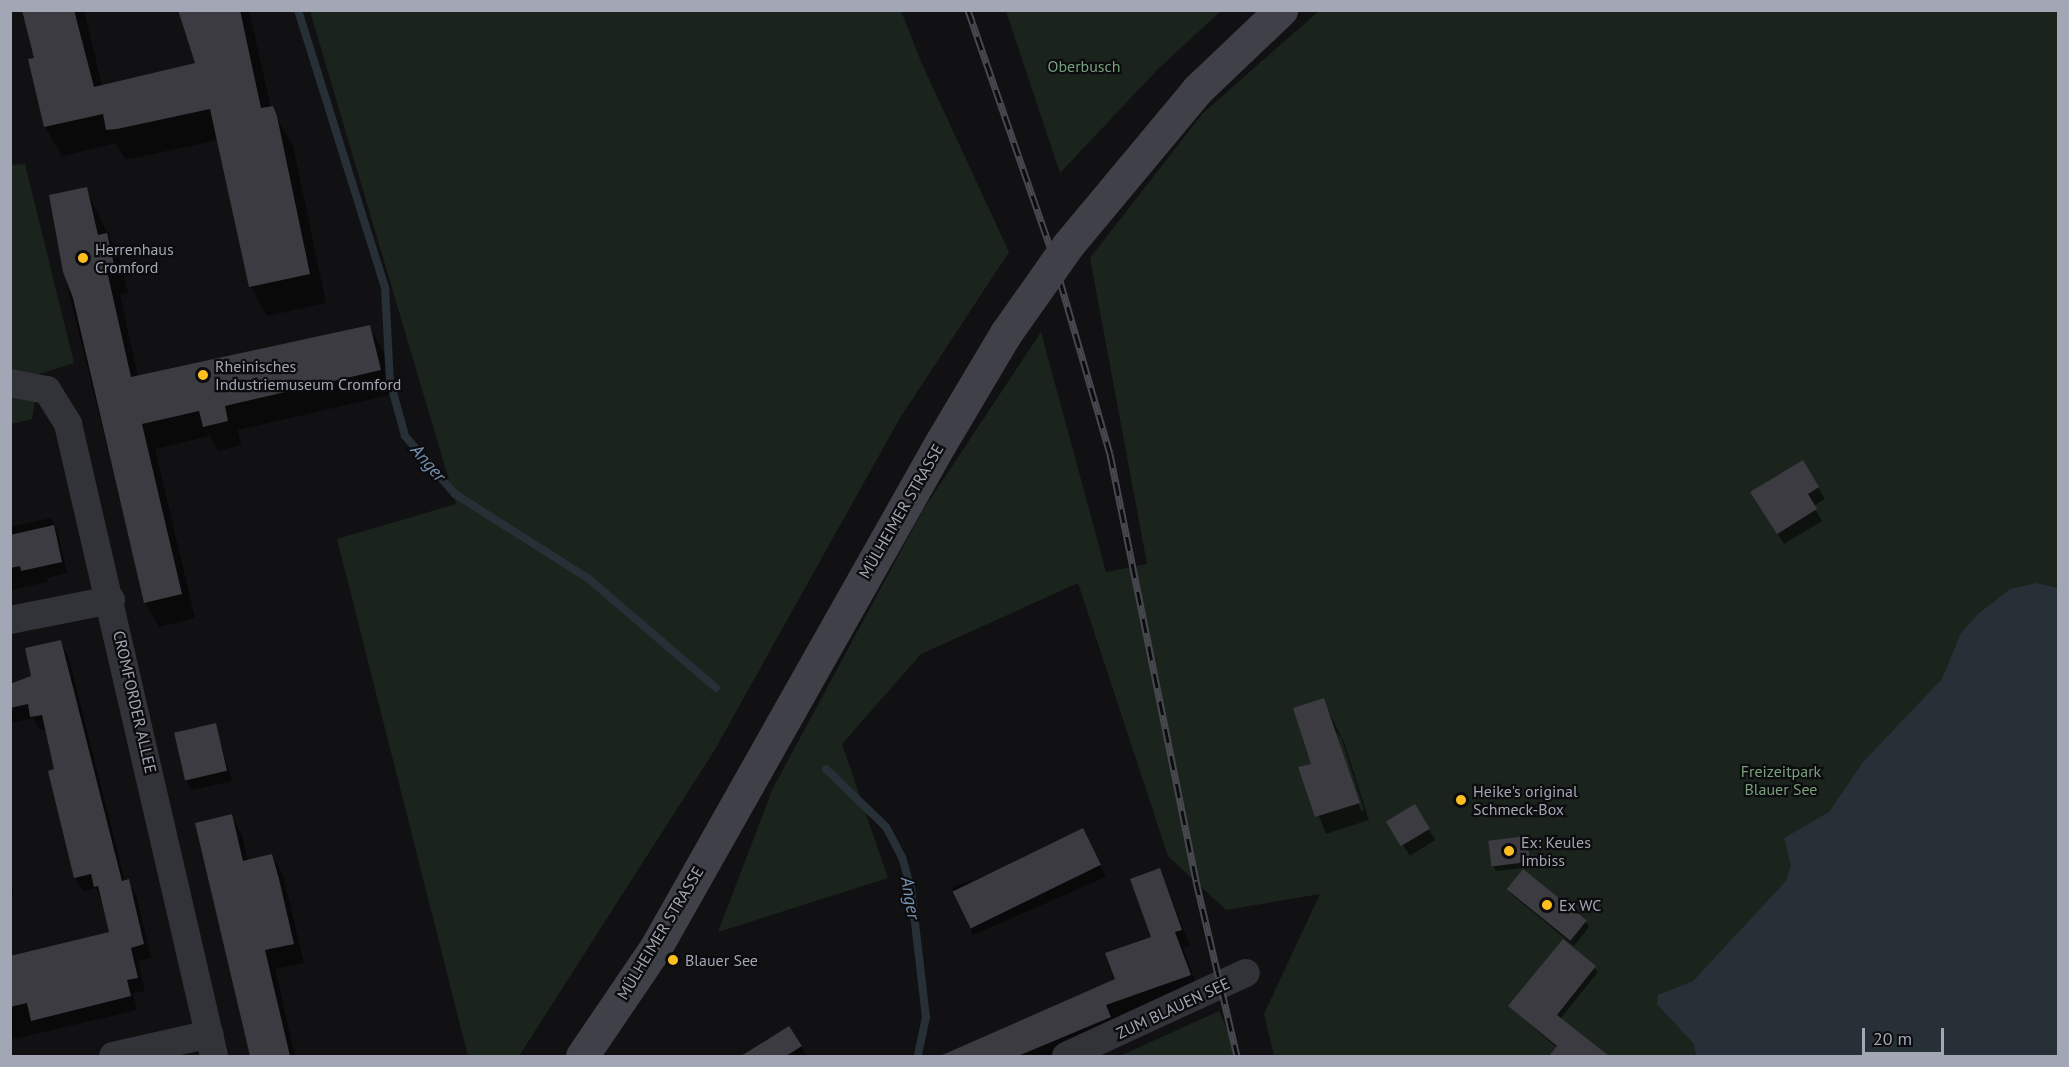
<!DOCTYPE html>
<meta charset="utf-8">
<style>
body{margin:0}
#map{position:relative;width:2069px;height:1067px;overflow:hidden;background:#111113;font-family:"PT Sans",sans-serif}
div>[style]{position:absolute}
.green>*{inset:0;background:#1b231d}
.water>*{inset:0;background:#272f37}
.shadow>*{inset:0;background:#0007;transform-origin:0 0}
.stream>*{height:8px;margin:-4px;padding:0 4px;transform-origin:4px;border-radius:4px;background:#272f37}
.building>*{inset:0;background:#3b3b41;transform-origin:0 0}
.minor>*{height:28px;margin:-14px;padding:0 14px;transform-origin:14px;border-radius:14px;background:#323338}
.secondary>*{height:33px;margin:-16.5px;padding:0 16.5px;transform-origin:16.5px;border-radius:16.5px;background:#404148}
.rail>*{height:7px;margin-top:-3.5px;transform-origin:0;background:repeating-linear-gradient(90deg,#0c0c0e 0 14px,#47484f 0 28px);box-sizing:border-box;border-block:2px solid #47484f}
.secondary-bridge>*{height:33px;margin:-16.5px;padding:0 16.5px;transform-origin:16.5px;border-radius:16.5px;background:#404148}
.dots>*{width:16px;height:16px;translate:-50% -50%;box-sizing:border-box;border:3px solid #0c0c0e;border-radius:50%}
span{translate:-50% -50%;white-space:nowrap;text-align:center;line-height:1.15;-webkit-text-stroke:4.5px #0c0c0e;paint-order:stroke}
.park-label{font-size:16px;color:#77a17c}
.poi-label{font-size:16px;color:#a2a6b5}
.left{translate:0 -50%;text-align:left}
.street-label{font-size:16px;color:#a2a6b5}
.water-label{font-size:18px;color:#7693b3;font-style:italic}
.frame{position:absolute;inset:0;border:12px solid #a2a6b5;pointer-events:none}
.scale{position:absolute;left:1862px;top:1028px;width:82px;height:27px;box-sizing:border-box;border:3px solid #a2a6b5;border-top:0;padding-left:8px;font-size:18px;line-height:21px;white-space:nowrap;color:#a2a6b5;-webkit-text-stroke:4px #0c0c0e;paint-order:stroke}
</style>
<div id="map">
<div class="green">
<div style="clip-path:polygon(310px 11px,901px 11px,922px 64px,1009px 252px,900px 418px,714px 751px,519px 1056px,468px 1056px,337px 539px,456px 504px)"></div>
<div style="clip-path:polygon(1006px 11px,1006px 10px,1221px 11px,1158px 69px,1060px 173px)"></div>
<div style="clip-path:polygon(1319px 11px,2058px 11px,2058px 1056px,1274px 1056px,1264px 1014px,1320px 894px,1226px 910px,1168px 856px,1078px 583px,921px 654px,842px 744px,888px 878px,718px 932px,773px 788px,923px 510px,1041px 332px,1106px 572px,1147px 564px,1090px 258px,1203px 113px)"></div>
<div style="clip-path:polygon(25px 164px,74px 363px,39px 374px,32px 419px,11px 424px,10px 165px)"></div>
<div style="clip-path:polygon(1219px 1011px,1239px 1056px,1120px 1056px)"></div>
</div>
<div class="water">
<div style="clip-path:polygon(2036px 583px,2058px 588px,2058px 1056px,1696px 1056px,1694px 1044px,1657px 1004px,1658px 995px,1693px 981px,1786px 881px,1791px 865px,1784px 838px,1829px 812px,1863px 762px,1942px 679px,1961px 633px,1978px 614px,2010px 589px)"></div>
</div>
<div class="shadow">
<div style="clip-path:polygon(24px 10px,84px 10px,102px 86px,197px 64px,180px 10px,249px 10px,271px 108px,293px 146px,326px 303px,267px 316px,251px 287px,218px 140px,134px 158px,125px 159px,116px 143px,62px 156px,45px 127px,29px 60px,35px 59px)"></div>
<div style="clip-path:polygon(86px 189px,120px 259px,128px 293px,120px 295px,138px 377px,369px 326px,383px 351px,394px 394px,238px 430px,241px 445px,218px 451px,210px 436px,155px 449px,195px 618px,159px 627px,145px 602px,64px 272px)"></div>
<div style="clip-path:polygon(1818px 487px,1825px 499px,1813px 506px,1822px 521px,1784px 544px,1759px 504px)"></div>
<div style="clip-path:polygon(51px 518px,57px 529px,67px 573px,47px 578px,48px 582px,10px 590px,10px 527px)"></div>
<div style="clip-path:polygon(60px 642px,68px 655px,125px 881px,136px 894px,151px 958px,138px 961px,145px 991px,133px 994px,137px 1010px,10px 1040px,10px 957px,111px 933px,96px 888px,83px 891px,75px 878px,49px 772px,56px 770px,47px 728px,40px 730px,33px 718px,10px 723px,10px 686px,33px 677px)"></div>
<div style="clip-path:polygon(evenodd,1323px 700px,1344px 742px,1369px 820px,1326px 834px,1300px 768px,1313px 765px,1323px 700px,1336px 732px,1341px 737px,1364px 810px,1361px 811px,1336px 732px)"></div>
<div style="clip-path:polygon(215px 725px,232px 781px,192px 790px,186px 780px)"></div>
<div style="left:1414px;top:806px;width:40px;height:30px;rotate:58deg"></div>
<div style="clip-path:polygon(231px 816px,242px 835px,248px 861px,272px 855px,283px 875px,304px 963px,275px 969px,295px 1056px,251px 1056px,197px 824px)"></div>
<div style="clip-path:polygon(1526px 838px,1532px 867px,1496px 871px,1493px 866px)"></div>
<div style="clip-path:polygon(1089px 841px,1106px 877px,973px 935px,952px 887px)"></div>
<div style="clip-path:polygon(1160px 870px,1190px 946px,1183px 948px,1199px 991px,1064px 1056px,965px 1056px,966px 1047px,1117px 980px,1153px 938px)"></div>
<div style="clip-path:polygon(1523px 871px,1586px 922px,1589px 927px,1574px 946px,1511px 894px,1508px 889px)"></div>
<div style="clip-path:polygon(10px 876px,14px 894px,10px 895px)"></div>
<div style="clip-path:polygon(1563px 941px,1598px 972px,1560px 1019px,1604px 1056px,1551px 1056px,1557px 1048px,1510px 1007px)"></div>
<div style="clip-path:polygon(789px 1028px,807px 1056px,743px 1056px)"></div>
</div>
<div class="stream">
<div style="left:298px;top:10px;width:290px;rotate:72.6deg"></div>
<div style="left:385px;top:287px;width:94px;rotate:87deg"></div>
<div style="left:390px;top:381px;width:57px;rotate:74.7deg"></div>
<div style="left:405px;top:436px;width:77px;rotate:49.2deg"></div>
<div style="left:455px;top:494px;width:159px;rotate:32.4deg"></div>
<div style="left:589px;top:579px;width:167px;rotate:40.6deg"></div>
<div style="left:826px;top:769px;width:83px;rotate:44deg"></div>
<div style="left:886px;top:827px;width:34px;rotate:62deg"></div>
<div style="left:902px;top:857px;width:32px;rotate:74deg"></div>
<div style="left:911px;top:888px;width:130px;rotate:83.4deg"></div>
<div style="left:926px;top:1017px;width:40px;rotate:102deg"></div>
</div>
<div class="building">
<div style="clip-path:polygon(22px 10px,74px 10px,94px 87px,195px 63px,178px 10px,240px 10px,261px 108px,273px 106px,277px 116px,310px 274px,249px 287px,210px 109px,117px 129px,106px 130px,103px 114px,44px 127px,28px 59px,34px 58px)"></div>
<div style="clip-path:polygon(87px 187px,98px 235px,107px 233px,115px 269px,107px 271px,131px 377px,370px 325px,381px 370px,225px 406px,228px 421px,203px 427px,199px 411px,142px 424px,182px 594px,144px 603px,73px 298px,63px 272px,49px 195px)"></div>
<div style="clip-path:polygon(1803px 460px,1819px 487px,1808px 494px,1817px 509px,1777px 534px,1750px 492px)"></div>
<div style="clip-path:polygon(54px 525px,62px 562px,21px 571px,20px 566px,10px 568px,10px 535px)"></div>
<div style="clip-path:polygon(61px 640px,122px 881px,129px 879px,144px 944px,131px 948px,138px 978px,127px 980px,131px 996px,31px 1021px,27px 1003px,10px 1007px,10px 956px,109px 932px,98px 886px,94px 887px,91px 874px,74px 878px,48px 771px,54px 769px,42px 715px,30px 717px,28px 704px,10px 708px,10px 684px,31px 676px,25px 648px)"></div>
<div style="clip-path:polygon(1324px 698px,1360px 803px,1315px 817px,1298px 767px,1311px 764px,1293px 708px)"></div>
<div style="left:216px;top:723px;width:49px;height:43px;rotate:77deg"></div>
<div style="left:1415px;top:804px;width:29px;height:34px;rotate:59deg"></div>
<div style="clip-path:polygon(232px 814px,243px 861px,272px 854px,279px 879px,294px 944px,265px 950px,290px 1056px,250px 1056px,195px 823px)"></div>
<div style="left:1083px;top:828px;width:41px;height:145px;rotate:64deg"></div>
<div style="left:1527px;top:836px;width:26px;height:39px;rotate:83deg"></div>
<div style="clip-path:polygon(1160px 868px,1182px 930px,1175px 932px,1191px 975px,1106px 1005px,1111px 1017px,1018px 1056px,940px 1056px,1115px 979px,1105px 953px,1151px 937px,1130px 879px)"></div>
<div style="left:1523px;top:869px;width:82px;height:26px;rotate:39deg"></div>
<div style="clip-path:polygon(1563px 939px,1596px 966px,1557px 1015px,1609px 1056px,1549px 1056px,1557px 1046px,1508px 1006px)"></div>
<div style="clip-path:polygon(789px 1026px,802px 1046px,786px 1056px,741px 1056px)"></div>
</div>
<div class="minor">
<div style="left:10px;top:383px;width:38px;rotate:11deg"></div>
<div style="left:47px;top:390px;width:40px;rotate:58deg"></div>
<div style="left:68px;top:424px;width:649px;rotate:76.99deg"></div>
<div style="left:10px;top:620px;width:103px;rotate:-11.2deg"></div>
<div style="left:113px;top:1056px;width:99px;rotate:-12.8deg"></div>
<div style="left:1066px;top:1056px;width:198px;rotate:-24.8deg"></div>
</div>
<div class="secondary">
<div style="left:1198px;top:89px;width:115px;rotate:-43.6deg"></div>
<div style="left:582px;top:1056px;width:132px;rotate:-55.8deg"></div>
<div style="left:656px;top:947px;width:578px;rotate:-60.55deg"></div>
</div>
<div class="rail">
<div style="left:968px;top:10px;width:257px;rotate:70.9deg"></div>
<div style="left:1052px;top:253px;width:209px;rotate:73.9deg"></div>
<div style="left:1110px;top:454px;width:436px;rotate:78.6deg"></div>
<div style="left:1196px;top:881px;width:180px;rotate:76.8deg"></div>
</div>
<div class="secondary-bridge">
<div style="left:940px;top:444px;width:129px;rotate:-59.3deg"></div>
<div style="left:1006px;top:333px;width:108px;rotate:-54.8deg"></div>
<div style="left:1068px;top:245px;width:203px;rotate:-50.2deg"></div>
</div>
<div class="dots">
<div style="left:83px;top:258px;background:#fdbf1f"></div>
<div style="left:203px;top:375px;background:#fdbf1f"></div>
<div style="left:1461px;top:800px;background:#fdbf1f"></div>
<div style="left:1509px;top:851px;background:#fdbf1f"></div>
<div style="left:1547px;top:905px;background:#fdbf1f"></div>
<div style="left:673px;top:960px;background:#fdbf1f"></div>
</div>
<div class="park-label">
<span style="left:1084px;top:66px">Oberbusch</span>
<span style="left:1781px;top:780px">Freizeitpark<br>Blauer See</span>
</div>
<div class="poi-label">
<span class="left" style="left:95px;top:258px">Herrenhaus<br>Cromford</span>
<span class="left" style="left:215px;top:375px">Rheinisches<br>Industriemuseum Cromford</span>
<span class="left" style="left:1473px;top:800px">Heike's original<br>Schmeck-Box</span>
<span class="left" style="left:1521px;top:851px">Ex: Keules<br>Imbiss</span>
<span class="left" style="left:1559px;top:905px">Ex WC</span>
<span class="left" style="left:685px;top:960px">Blauer See</span>
</div>
<div class="street-label">
<span style="left:901px;top:511px;rotate:-60deg">MÜLHEIMER STRASSE</span>
<span style="left:135px;top:702px;rotate:77deg">CROMFORDER ALLEE</span>
<span style="left:660px;top:933px;rotate:-59deg">MÜLHEIMER STRASSE</span>
<span style="left:1173px;top:1008px;rotate:-25deg">ZUM BLAUEN SEE</span>
</div>
<div class="water-label">
<span style="left:428px;top:463px;rotate:49deg">Anger</span>
<span style="left:910px;top:898px;rotate:80deg">Anger</span>
</div>
<div class="frame"></div>
<div class="scale">20 m</div>
</div>
